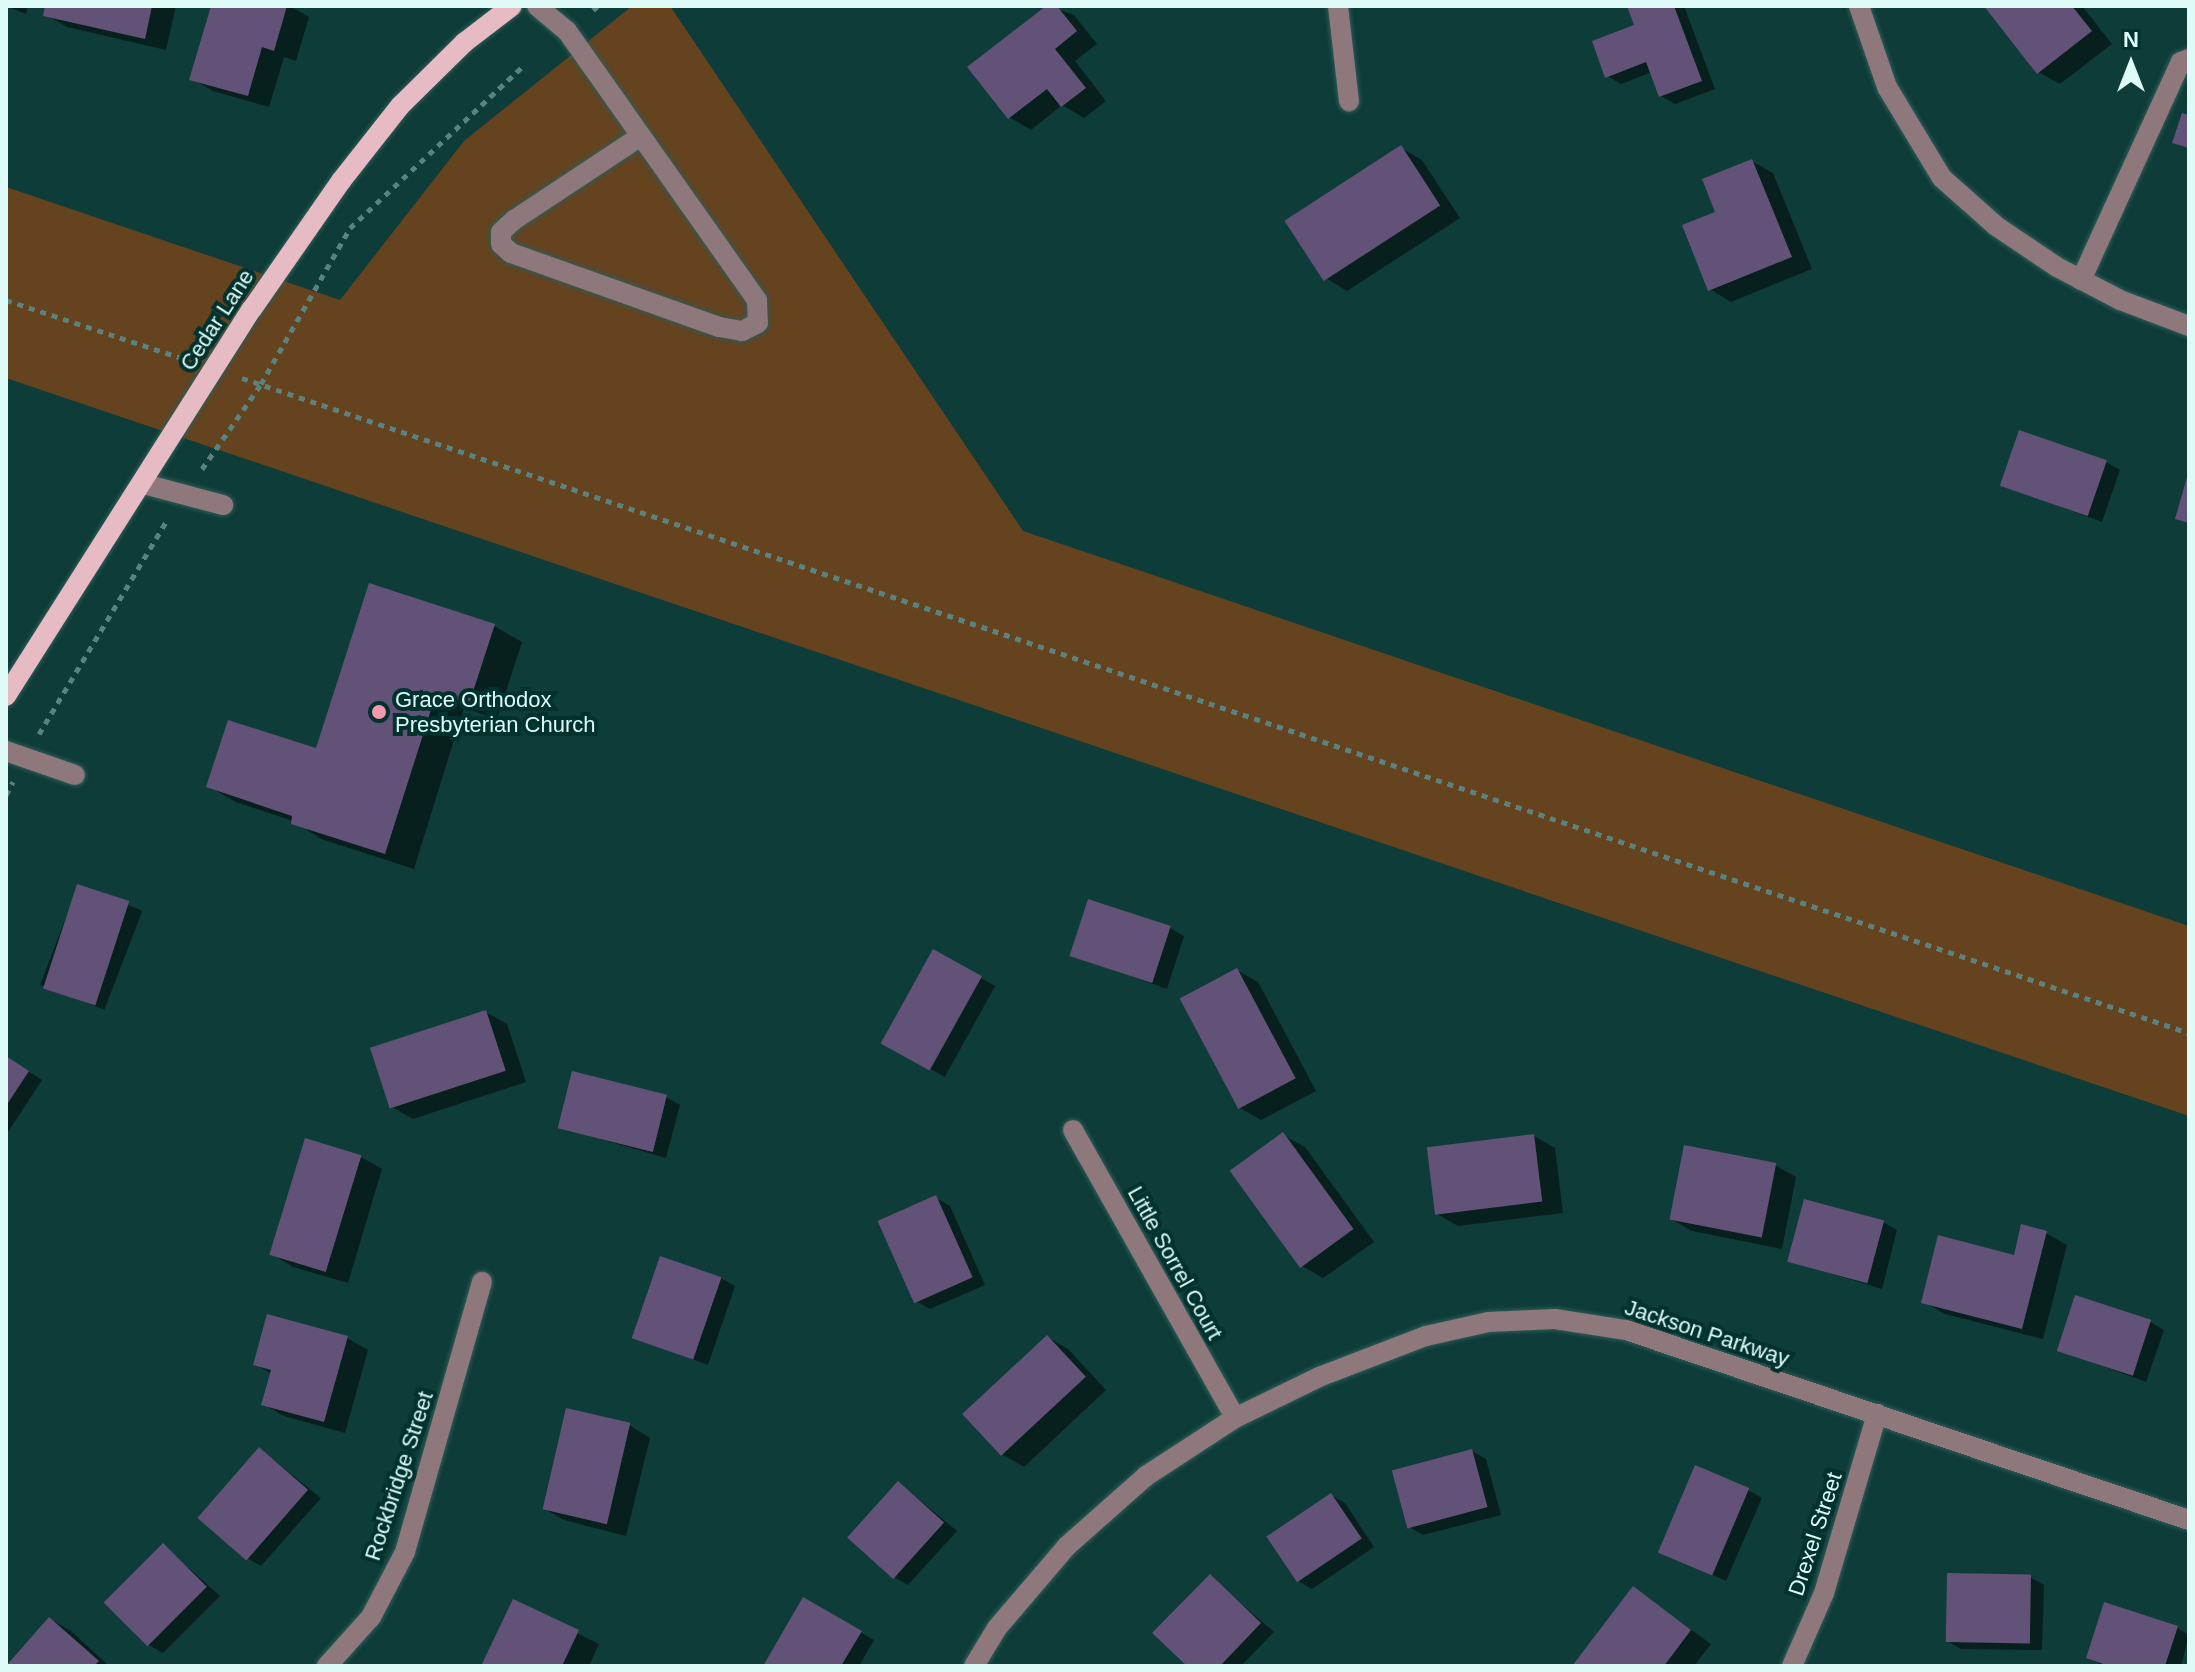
<!DOCTYPE html>
<style>
body{margin:0}
#map{position:relative;width:2195px;height:1672px;overflow:hidden;background:#0e3c38;font-family:Arial,sans-serif}
div>[style]{position:absolute}
.green>*{inset:0;background:#65431f}
.shadow>*{inset:0;background:#0007;transform-origin:0 0}
.building>*{inset:0;background:#635277;transform-origin:0 0}
.path>*{height:5px;margin-top:-2.5px;transform-origin:0;background:repeating-linear-gradient(90deg,#5a827e 0 6px,transparent 0 12px)}
.roads{filter:drop-shadow(0 0 2px #2f5b57) drop-shadow(0 0 2px #2f5b57)}
.minor>*{height:20px;margin:-10px;padding:0 10px;transform-origin:10px;border-radius:10px;background:#8e787c}
.major>*{height:20px;margin:-10px;padding:0 10px;transform-origin:10px;border-radius:10px;background:#e7bbc3}
.dots>*{width:22px;height:22px;translate:-50% -50%;box-sizing:border-box;border:4px solid #01322e;border-radius:50%}
span{translate:-50% -50%;white-space:nowrap;text-align:center;line-height:1.15;-webkit-text-stroke:8px #01322e;paint-order:stroke}
.street-label{font-size:22px;color:#defbf7}
.poi-label{font-size:22px;color:#defbf7}
.left{translate:0 -50%;text-align:left}
.frame{position:absolute;inset:0;border:8px solid #defbf7;pointer-events:none}
.north{position:absolute;left:2091px;top:24px;width:80px;height:80px;-webkit-text-stroke:6px #01322e;paint-order:stroke;rotate:0deg;font-size:22px;font-weight:700;line-height:32px;text-align:center;color:#defbf7}
.north::after{content:'';display:block;margin:auto;width:28px;height:36px;background:#defbf7;clip-path:polygon(50% 0,100% 100%,50% 72%,0 100%)}
</style>
<div id="map">
<div class="green">
<div style="clip-path:polygon(632px 6px,670px 6px,1023px 531px,2189px 926px,2189px 1116px,6px 378px,6px 187px,340px 300px,464px 141px)"></div>
</div>
<div class="shadow">
<div style="clip-path:polygon(6px 6px,28px 6px,26px 14px)"></div>
<div style="clip-path:polygon(48px 6px,176px 6px,166px 50px,67px 27px,46px 15px)"></div>
<div style="clip-path:polygon(213px 6px,290px 6px,309px 17px,296px 61px,284px 57px,269px 107px,213px 91px,192px 79px)"></div>
<div style="clip-path:polygon(1049px 6px,1074px 15px,1097px 44px,1075px 61px,1106px 101px,1084px 118px,1062px 105px,1031px 130px,1009px 117px)"></div>
<div style="clip-path:polygon(1629px 6px,1684px 6px,1715px 89px,1675px 104px,1661px 96px,1652px 72px,1621px 84px,1607px 76px,1636px 26px)"></div>
<div style="clip-path:polygon(1987px 6px,2082px 6px,2112px 44px,2060px 84px,2038px 72px)"></div>
<div style="clip-path:polygon(1401px 148px,1422px 160px,1460px 218px,1347px 291px,1326px 278px)"></div>
<div style="clip-path:polygon(1752px 161px,1773px 173px,1812px 269px,1731px 302px,1710px 289px,1718px 213px)"></div>
<div style="clip-path:polygon(2106px 462px,2120px 470px,2102px 522px,2003px 485px)"></div>
<div style="clip-path:polygon(494px 626px,522px 642px,497px 719px,464px 708px,414px 869px,321px 839px,293px 821px,236px 802px,208px 786px,317px 750px)"></div>
<div style="left:78px;top:886px;width:69px;height:106px;rotate:21deg"></div>
<div style="clip-path:polygon(1170px 928px,1184px 936px,1167px 989px,1072px 955px)"></div>
<div style="left:934px;top:952px;width:70px;height:104px;rotate:29deg"></div>
<div style="clip-path:polygon(1237px 970px,1258px 982px,1316px 1091px,1261px 1120px,1240px 1108px)"></div>
<div style="clip-path:polygon(486px 1012px,507px 1024px,526px 1082px,413px 1119px,392px 1107px)"></div>
<div style="clip-path:polygon(6px 1057px,42px 1080px,6px 1135px)"></div>
<div style="clip-path:polygon(666px 1097px,680px 1105px,666px 1158px,559px 1127px)"></div>
<div style="clip-path:polygon(1283px 1135px,1305px 1147px,1374px 1242px,1323px 1278px,1302px 1266px)"></div>
<div style="clip-path:polygon(1534px 1136px,1555px 1148px,1563px 1213px,1458px 1226px,1437px 1214px)"></div>
<div style="clip-path:polygon(361px 1157px,382px 1169px,348px 1283px,293px 1267px,272px 1254px)"></div>
<div style="clip-path:polygon(1775px 1165px,1796px 1177px,1782px 1249px,1692px 1231px,1671px 1219px)"></div>
<div style="clip-path:polygon(936px 1198px,950px 1206px,985px 1285px,930px 1309px,916px 1301px)"></div>
<div style="clip-path:polygon(1883px 1222px,1897px 1230px,1882px 1289px,1790px 1261px)"></div>
<div style="clip-path:polygon(2046px 1233px,2067px 1245px,2043px 1339px,1945px 1314px,1924px 1302px,2015px 1257px)"></div>
<div style="clip-path:polygon(721px 1278px,735px 1286px,708px 1365px,634px 1338px)"></div>
<div style="clip-path:polygon(2150px 1322px,2164px 1330px,2146px 1382px,2059px 1350px)"></div>
<div style="clip-path:polygon(1047px 1337px,1068px 1349px,1106px 1390px,1024px 1467px,1003px 1455px)"></div>
<div style="clip-path:polygon(347px 1338px,368px 1350px,345px 1433px,284px 1416px,263px 1404px,272px 1374px,255px 1364px)"></div>
<div style="clip-path:polygon(629px 1425px,650px 1438px,626px 1536px,564px 1520px,543px 1508px)"></div>
<div style="clip-path:polygon(260px 1449px,321px 1498px,261px 1566px,247px 1558px)"></div>
<div style="clip-path:polygon(1472px 1451px,1486px 1459px,1501px 1515px,1423px 1535px,1409px 1527px)"></div>
<div style="clip-path:polygon(899px 1483px,957px 1531px,908px 1585px,894px 1577px)"></div>
<div style="clip-path:polygon(1748px 1490px,1762px 1498px,1726px 1581px,1660px 1551px)"></div>
<div style="clip-path:polygon(1331px 1495px,1345px 1503px,1374px 1547px,1312px 1589px,1298px 1581px)"></div>
<div style="clip-path:polygon(163px 1545px,220px 1596px,163px 1653px,149px 1645px)"></div>
<div style="clip-path:polygon(1210px 1577px,1274px 1632px,1241px 1666px,1190px 1666px)"></div>
<div style="clip-path:polygon(2030px 1577px,2044px 1585px,2042px 1650px,1961px 1649px,1947px 1641px)"></div>
<div style="clip-path:polygon(1634px 1589px,1711px 1644px,1694px 1666px,1575px 1666px)"></div>
<div style="clip-path:polygon(804px 1600px,874px 1640px,859px 1666px,766px 1666px)"></div>
<div style="clip-path:polygon(514px 1602px,599px 1644px,589px 1666px,484px 1666px)"></div>
<div style="clip-path:polygon(50px 1619px,71px 1631px,109px 1666px,8px 1666px)"></div>
<div style="clip-path:polygon(2177px 1628px,2189px 1635px,2181px 1666px,2104px 1666px,2088px 1658px)"></div>
</div>
<div class="building">
<div style="clip-path:polygon(45px 6px,152px 6px,145px 39px,43px 16px)"></div>
<div style="clip-path:polygon(211px 6px,287px 6px,274px 51px,262px 47px,248px 96px,189px 80px)"></div>
<div style="clip-path:polygon(1046px 6px,1057px 6px,1077px 31px,1055px 49px,1086px 88px,1061px 107px,1047px 89px,1008px 119px,967px 67px)"></div>
<div style="clip-path:polygon(1627px 6px,1674px 6px,1702px 81px,1659px 97px,1646px 62px,1605px 78px,1592px 41px,1634px 25px)"></div>
<div style="clip-path:polygon(1984px 6px,2072px 6px,2092px 31px,2037px 74px)"></div>
<div style="clip-path:polygon(2182px 113px,2189px 115px,2189px 148px,2172px 143px)"></div>
<div style="left:1401px;top:145px;width:72px;height:139px;rotate:57deg"></div>
<div style="clip-path:polygon(1752px 159px,1792px 257px,1708px 291px,1682px 225px,1715px 212px,1702px 179px)"></div>
<div style="left:2019px;top:430px;width:93px;height:59px;rotate:19deg"></div>
<div style="clip-path:polygon(2188px 474px,2189px 474px,2189px 523px,2175px 519px)"></div>
<div style="clip-path:polygon(369px 583px,495px 624px,469px 704px,436px 694px,385px 854px,291px 824px,292px 816px,206px 787px,228px 720px,316px 748px)"></div>
<div style="left:77px;top:884px;width:55px;height:110px;rotate:18deg"></div>
<div style="left:1088px;top:899px;width:87px;height:60px;rotate:18deg"></div>
<div style="left:933px;top:949px;width:56px;height:108px;rotate:29deg"></div>
<div style="left:1237px;top:968px;width:125px;height:65px;rotate:62deg"></div>
<div style="left:486px;top:1010px;width:64px;height:122px;rotate:72deg"></div>
<div style="clip-path:polygon(6px 1056px,29px 1071px,6px 1106px)"></div>
<div style="left:572px;top:1071px;width:98px;height:59px;rotate:14deg"></div>
<div style="left:1283px;top:1132px;width:120px;height:66px;rotate:54deg"></div>
<div style="left:1534px;top:1134px;width:68px;height:108px;rotate:83deg"></div>
<div style="left:305px;top:1138px;width:59px;height:122px;rotate:17deg"></div>
<div style="left:1684px;top:1145px;width:94px;height:76px;rotate:11deg"></div>
<div style="left:936px;top:1195px;width:90px;height:64px;rotate:66deg"></div>
<div style="left:1804px;top:1199px;width:83px;height:65px;rotate:15deg"></div>
<div style="clip-path:polygon(2021px 1224px,2047px 1231px,2022px 1329px,1921px 1303px,1938px 1235px,2014px 1255px)"></div>
<div style="left:660px;top:1256px;width:65px;height:87px;rotate:19deg"></div>
<div style="left:2075px;top:1295px;width:80px;height:59px;rotate:18deg"></div>
<div style="clip-path:polygon(267px 1314px,348px 1336px,324px 1422px,261px 1405px,271px 1370px,253px 1365px)"></div>
<div style="left:1047px;top:1335px;width:57px;height:116px;rotate:47deg"></div>
<div style="left:566px;top:1408px;width:66px;height:104px;rotate:13deg"></div>
<div style="left:259px;top:1447px;width:65px;height:94px;rotate:41deg"></div>
<div style="left:1472px;top:1449px;width:60px;height:83px;rotate:75deg"></div>
<div style="left:1695px;top:1465px;width:59px;height:95px;rotate:23deg"></div>
<div style="left:898px;top:1481px;width:62px;height:76px;rotate:42deg"></div>
<div style="left:1331px;top:1493px;width:55px;height:78px;rotate:56deg"></div>
<div style="left:163px;top:1543px;width:62px;height:84px;rotate:45deg"></div>
<div style="left:1947px;top:1573px;width:84px;height:69px;rotate:1deg"></div>
<div style="clip-path:polygon(1210px 1574px,1261px 1623px,1220px 1666px,1187px 1666px,1152px 1633px)"></div>
<div style="clip-path:polygon(1633px 1586px,1691px 1630px,1664px 1666px,1572px 1666px)"></div>
<div style="clip-path:polygon(803px 1597px,862px 1631px,841px 1666px,763px 1666px)"></div>
<div style="clip-path:polygon(513px 1599px,579px 1630px,562px 1666px,481px 1666px)"></div>
<div style="clip-path:polygon(2104px 1602px,2178px 1626px,2165px 1666px,2109px 1666px,2086px 1658px)"></div>
<div style="clip-path:polygon(49px 1617px,99px 1661px,94px 1666px,6px 1666px)"></div>
</div>
<div class="path">
<div style="left:593px;top:10px;width:6px;rotate:-39deg"></div>
<div style="left:6px;top:300px;width:191px;rotate:18.3deg"></div>
<div style="left:242px;top:378px;width:2054px;rotate:18.59deg"></div>
<div style="left:202px;top:469px;width:103px;rotate:-55.2deg"></div>
<div style="left:261px;top:384px;width:180px;rotate:-60.3deg"></div>
<div style="left:350px;top:228px;width:238px;rotate:-43.1deg"></div>
<div style="left:39px;top:734px;width:249px;rotate:-59.1deg"></div>
<div style="left:6px;top:795px;width:15px;rotate:-62deg"></div>
</div>
<div class="roads">
<div class="minor">
<div style="left:537px;top:6px;width:39px;rotate:40deg"></div>
<div style="left:567px;top:31px;width:329px;rotate:54.8deg"></div>
<div style="left:757px;top:300px;width:23px;rotate:88deg"></div>
<div style="left:758px;top:323px;width:18px;rotate:153deg"></div>
<div style="left:742px;top:331px;width:23px;rotate:-170deg"></div>
<div style="left:719px;top:327px;width:221px;rotate:-160.4deg"></div>
<div style="left:511px;top:253px;width:13px;rotate:-138deg"></div>
<div style="left:501px;top:244px;width:12px;rotate:-90deg"></div>
<div style="left:501px;top:232px;width:18px;rotate:-43deg"></div>
<div style="left:514px;top:220px;width:152px;rotate:-33.5deg"></div>
<div style="left:1338px;top:6px;width:96px;rotate:83.4deg"></div>
<div style="left:1859px;top:6px;width:86px;rotate:70.9deg"></div>
<div style="left:1887px;top:87px;width:106px;rotate:58.9deg"></div>
<div style="left:1942px;top:178px;width:72px;rotate:41.6deg"></div>
<div style="left:1996px;top:226px;width:73px;rotate:33.9deg"></div>
<div style="left:2057px;top:267px;width:71px;rotate:27.6deg"></div>
<div style="left:2120px;top:300px;width:74px;rotate:20.6deg"></div>
<div style="left:2081px;top:280px;width:240px;rotate:-65.4deg"></div>
<div style="left:2181px;top:62px;width:9px;rotate:-21deg"></div>
<div style="left:144px;top:484px;width:82px;rotate:14.9deg"></div>
<div style="left:6px;top:751px;width:73px;rotate:19.2deg"></div>
<div style="left:1073px;top:1130px;width:330px;rotate:60.6deg"></div>
<div style="left:327px;top:1666px;width:66px;rotate:-48.1deg"></div>
<div style="left:371px;top:1617px;width:73px;rotate:-62.4deg"></div>
<div style="left:405px;top:1552px;width:281px;rotate:-74.1deg"></div>
<div style="left:974px;top:1666px;width:44px;rotate:-58.8deg"></div>
<div style="left:997px;top:1628px;width:108px;rotate:-49.5deg"></div>
<div style="left:1067px;top:1546px;width:106px;rotate:-41.5deg"></div>
<div style="left:1146px;top:1476px;width:106px;rotate:-33.1deg"></div>
<div style="left:1235px;top:1418px;width:93px;rotate:-26deg"></div>
<div style="left:1319px;top:1377px;width:115px;rotate:-21deg"></div>
<div style="left:1426px;top:1336px;width:64px;rotate:-12.7deg"></div>
<div style="left:1488px;top:1322px;width:67px;rotate:-2.6deg"></div>
<div style="left:1555px;top:1319px;width:72px;rotate:8.8deg"></div>
<div style="left:1626px;top:1330px;width:594px;rotate:18.65deg"></div>
<div style="left:1792px;top:1666px;width:80px;rotate:-66.3deg"></div>
<div style="left:1824px;top:1593px;width:187px;rotate:-73.5deg"></div>
</div>
<div class="major">
<div style="left:6px;top:696px;width:459px;rotate:-57.6deg"></div>
<div style="left:252px;top:309px;width:156px;rotate:-55.2deg"></div>
<div style="left:341px;top:181px;width:95px;rotate:-51.8deg"></div>
<div style="left:400px;top:106px;width:91px;rotate:-44.6deg"></div>
<div style="left:465px;top:42px;width:59px;rotate:-37.5deg"></div>
</div>
</div>
<div class="dots">
<div style="left:379px;top:712px;background:#f29aad"></div>
</div>
<div class="street-label">
<span style="left:217px;top:320px;rotate:-57deg">Cedar Lane</span>
<span style="left:1175px;top:1263px;rotate:61deg">Little Sorrel Court</span>
<span style="left:1707px;top:1333px;rotate:18deg">Jackson Parkway</span>
<span style="left:399px;top:1476px;rotate:-72deg">Rockbridge Street</span>
<span style="left:1815px;top:1534px;rotate:-72deg">Drexel Street</span>
</div>
<div class="poi-label">
<span class="left" style="left:395px;top:712px">Grace Orthodox<br>Presbyterian Church</span>
</div>
<div class="frame"></div>
<div class="north">N</div>
</div>
